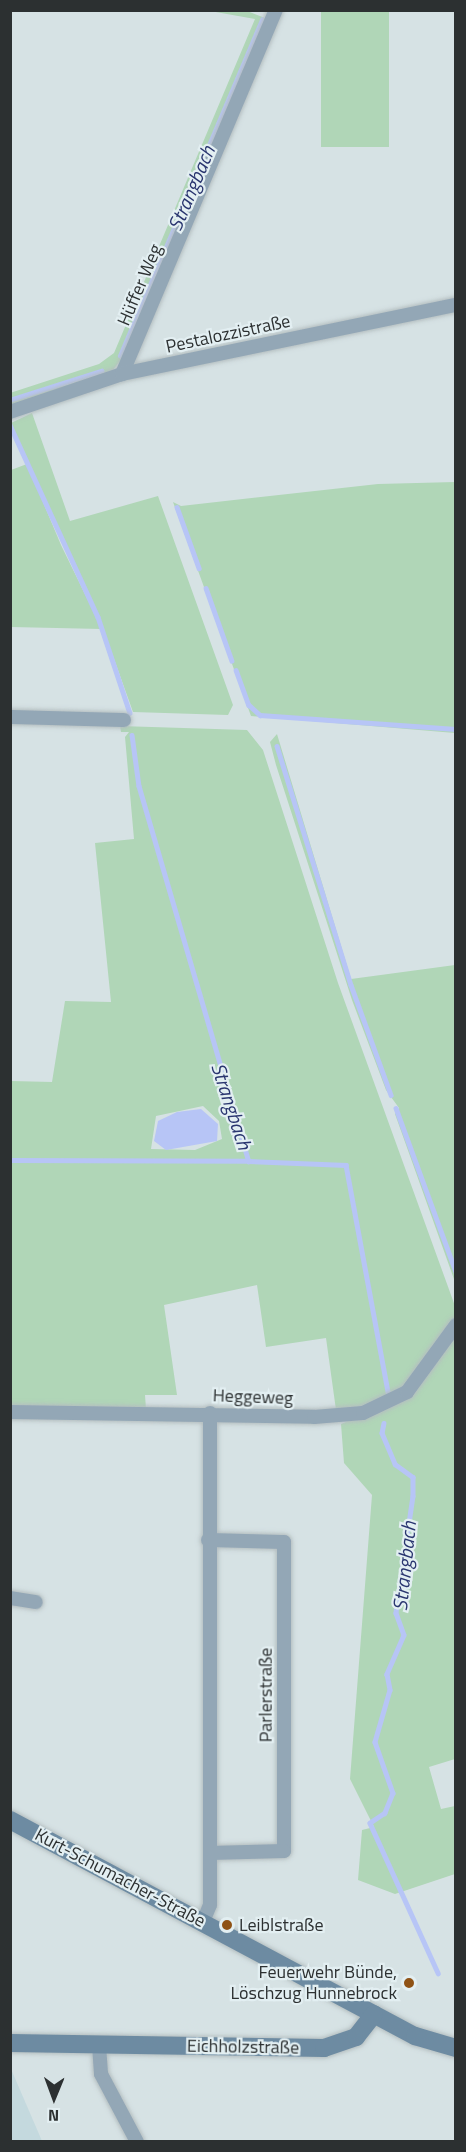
<!DOCTYPE html>
<meta charset="utf-8">
<style>
body{margin:0}
#map{position:relative;width:466px;height:2152px;overflow:hidden;background:#d6e2e4;font-family:"Titillium Web",sans-serif}
div>[style]{position:absolute}
.built>*{inset:0;background:#c4d9de}
.green>*{inset:0;background:#b0d6b7;transform-origin:0 0}
.water>*{inset:0;background:#b7c5f6}
.stream>*{height:4.5px;margin:-2.25px;padding:0 2.25px;transform-origin:2.25px;border-radius:2.25px;background:#b7c5f6}
.roads{filter:drop-shadow(0 0 2px #b4bec0) drop-shadow(0 0 2px #b4bec0)}
.street>*{height:14px;margin:-7px;padding:0 7px;transform-origin:7px;border-radius:7px;background:#93a7b6}
.secondary>*{height:18px;margin:-9px;padding:0 9px;transform-origin:9px;border-radius:9px;background:#6d8ba2}
.dots>*{width:16px;height:16px;translate:-50% -50%;box-sizing:border-box;border:3px solid #e3eff2;border-radius:50%}
span{translate:-50% -50%;white-space:nowrap;text-align:center;line-height:1.15;-webkit-text-stroke:4.5px #e3eff2;paint-order:stroke}
.street-label{font-size:18px;color:#2c3031}
.poi-label{font-size:18px;color:#2c3031}
.left{translate:0 -50%;text-align:left}
.right{translate:-100% -50%;text-align:right}
.water-label{font-size:20px;color:#29356f;font-style:italic}
.frame{position:absolute;inset:0;border:12px solid #2c3031;pointer-events:none}
.north{position:absolute;left:24px;top:2068px;width:60px;height:60px;-webkit-text-stroke:4px #e3eff2;paint-order:stroke;rotate:181deg;font-size:16px;font-weight:700;line-height:24px;text-align:center;color:#2c3031}
.north::after{content:'';display:block;margin:auto;width:21px;height:27px;background:#2c3031;clip-path:polygon(50% 0,100% 100%,50% 72%,0 100%)}
</style>
<div id="map">
<div class="built">
<div style="clip-path:polygon(10px 2069px,11px 2069px,42px 2141px,11px 2141px)"></div>
</div>
<div class="green">
<div style="clip-path:polygon(210px 11px,247px 11px,265px 18px,123px 357px,113px 370px,11px 405px,10px 393px,99px 364px,114px 353px,255px 19px)"></div>
<div style="left:321px;top:11px;width:68px;height:136px"></div>
<div style="clip-path:polygon(32px 413px,70px 521px,158px 496px,233px 705px,228px 715px,133px 712px,99px 617px,11px 423px)"></div>
<div style="clip-path:polygon(27px 464px,61px 545px,102px 629px,11px 627px,11px 470px)"></div>
<div style="clip-path:polygon(455px 482px,455px 733px,251px 716px,173px 502px,181px 506px,378px 484px)"></div>
<div style="clip-path:polygon(evenodd,120px 726px,247px 730px,263px 750px,338px 983px,455px 1306px,455px 1320px,409px 1383px,381px 1404px,336px 1410px,326px 1338px,266px 1347px,257px 1285px,164px 1305px,177px 1395px,145px 1395px,146px 1409px,11px 1408px,11px 1081px,52px 1082px,65px 1001px,111px 1002px,95px 843px,134px 839px,125px 737px,129px 732px,121px 732px,120px 726px,203px 1106px,219px 1121px,222px 1139px,195px 1150px,151px 1149px,156px 1116px,203px 1106px)"></div>
<div style="clip-path:polygon(277px 734px,351px 979px,455px 965px,455px 1282px,395px 1114px,399px 1108px,386px 1090px,352px 1000px,276px 765px,270px 742px)"></div>
<div style="clip-path:polygon(455px 1335px,455px 1759px,429px 1767px,441px 1809px,455px 1806px,455px 1874px,395px 1894px,358px 1880px,362px 1830px,374px 1827px,350px 1779px,372px 1495px,344px 1463px,341px 1424px,411px 1396px)"></div>
</div>
<div class="water">
<div style="clip-path:polygon(201px 1109px,218px 1124px,217px 1141px,166px 1150px,154px 1141px,158px 1121px,177px 1112px)"></div>
</div>
<div class="stream">
<div style="left:120px;top:356px;width:365px;rotate:-67.1deg"></div>
<div style="left:10px;top:400px;width:96px;rotate:-17.7deg"></div>
<div style="left:10px;top:425px;width:211px;rotate:65.4deg"></div>
<div style="left:98px;top:617px;width:101px;rotate:71.6deg"></div>
<div style="left:177px;top:507px;width:65px;rotate:70.2deg"></div>
<div style="left:206px;top:588px;width:77px;rotate:70.4deg"></div>
<div style="left:236px;top:670px;width:37px;rotate:70deg"></div>
<div style="left:249px;top:705px;width:15px;rotate:42deg"></div>
<div style="left:260px;top:715px;width:196px;rotate:4.1deg"></div>
<div style="left:132px;top:735px;width:51px;rotate:82.2deg"></div>
<div style="left:139px;top:786px;width:391px;rotate:73.7deg"></div>
<div style="left:249px;top:1161px;width:97px;rotate:2.4deg"></div>
<div style="left:346px;top:1165px;width:231px;rotate:79.5deg"></div>
<div style="left:277px;top:746px;width:250px;rotate:72.8deg"></div>
<div style="left:351px;top:985px;width:117px;rotate:70deg"></div>
<div style="left:396px;top:1108px;width:175px;rotate:69.9deg"></div>
<div style="left:10px;top:1160px;width:239px;rotate:0.2deg"></div>
<div style="left:384px;top:1423px;width:10px;rotate:101deg"></div>
<div style="left:382px;top:1433px;width:34px;rotate:67deg"></div>
<div style="left:395px;top:1464px;width:22px;rotate:36deg"></div>
<div style="left:413px;top:1477px;width:19px;rotate:90deg"></div>
<div style="left:413px;top:1496px;width:118px;rotate:98.3deg"></div>
<div style="left:396px;top:1613px;width:23px;rotate:70deg"></div>
<div style="left:404px;top:1635px;width:43px;rotate:113.6deg"></div>
<div style="left:387px;top:1674px;width:16px;rotate:79deg"></div>
<div style="left:390px;top:1690px;width:54px;rotate:106.1deg"></div>
<div style="left:375px;top:1742px;width:54px;rotate:70.6deg"></div>
<div style="left:393px;top:1793px;width:22px;rotate:112deg"></div>
<div style="left:385px;top:1813px;width:18px;rotate:146deg"></div>
<div style="left:370px;top:1823px;width:165px;rotate:65.6deg"></div>
</div>
<div class="roads">
<div class="street">
<div style="left:122px;top:374px;width:395px;rotate:-67.1deg"></div>
<div style="left:10px;top:412px;width:118px;rotate:-18.7deg"></div>
<div style="left:122px;top:374px;width:341px;rotate:-11.7deg"></div>
<div style="left:10px;top:717px;width:114px;rotate:1.5deg"></div>
<div style="left:10px;top:1412px;width:304px;rotate:0.9deg"></div>
<div style="left:314px;top:1417px;width:49px;rotate:-4.7deg"></div>
<div style="left:363px;top:1413px;width:49px;rotate:-25.5deg"></div>
<div style="left:407px;top:1392px;width:83px;rotate:-53.8deg"></div>
<div style="left:208px;top:1540px;width:76px;rotate:1.5deg"></div>
<div style="left:284px;top:1542px;width:309px;rotate:90deg"></div>
<div style="left:284px;top:1851px;width:74px;rotate:178.5deg"></div>
<div style="left:10px;top:1598px;width:26px;rotate:9deg"></div>
<div style="left:203px;top:1922px;width:18px;rotate:-68deg"></div>
<div style="left:210px;top:1905px;width:492px;rotate:-90deg"></div>
<div style="left:99px;top:2045px;width:29px;rotate:86deg"></div>
<div style="left:101px;top:2074px;width:77px;rotate:62.1deg"></div>
</div>
<div class="secondary">
<div style="left:10px;top:1820px;width:459px;rotate:28.1deg"></div>
<div style="left:415px;top:2036px;width:43px;rotate:16.3deg"></div>
<div style="left:10px;top:2043px;width:314px;rotate:0.9deg"></div>
<div style="left:324px;top:2048px;width:34px;rotate:-19deg"></div>
<div style="left:356px;top:2037px;width:29px;rotate:-52deg"></div>
</div>
</div>
<div class="dots">
<div style="left:227px;top:1925px;background:#8f5215"></div>
<div style="left:409px;top:1983px;background:#8f5215"></div>
</div>
<div class="street-label">
<span style="left:140px;top:285px;rotate:-67deg">Hüffer Weg</span>
<span style="left:228px;top:334px;rotate:-12deg">Pestalozzistraße</span>
<span style="left:253px;top:1397px;rotate:2deg">Heggeweg</span>
<span style="left:266px;top:1695px;rotate:-90deg">Parlerstraße</span>
<span style="left:120px;top:1878px;rotate:28deg">Kurt-Schumacher-Straße</span>
<span style="left:243px;top:2047px;rotate:1deg">Eichholzstraße</span>
</div>
<div class="poi-label">
<span class="left" style="left:239px;top:1925px">Leiblstraße</span>
<span class="right" style="left:397px;top:1983px">Feuerwehr Bünde,<br>Löschzug Hunnebrock</span>
</div>
<div class="water-label">
<span style="left:191px;top:188px;rotate:-67deg">Strangbach</span>
<span style="left:232px;top:1106px;rotate:72deg">Strangbach</span>
<span style="left:404px;top:1566px;rotate:-84deg">Strangbach</span>
</div>
<div class="frame"></div>
<div class="north">N</div>
</div>
